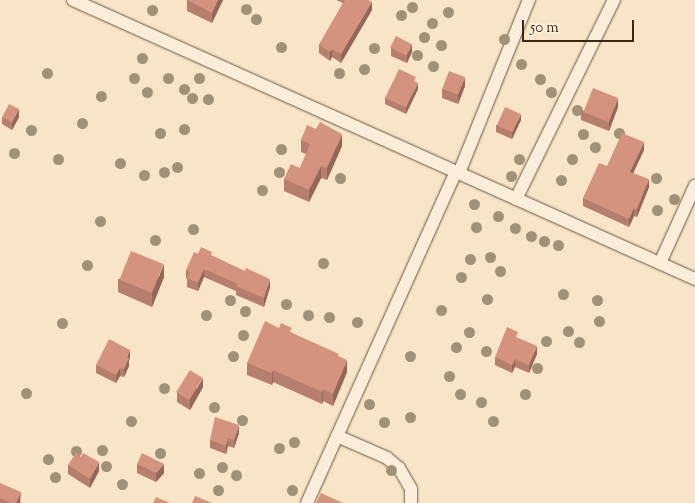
<!DOCTYPE html>
<style>
body{margin:0}
#map{position:relative;width:695px;height:503px;overflow:hidden;background:#f8e5c7;font-family:"Sorts Mill Goudy",serif}
div>[style]{position:absolute}
.roads{filter:drop-shadow(0 0 1px #6a5641) drop-shadow(0 0 1px #6a5641)}
.minor>*{height:12px;margin:-6px;padding:0 6px;transform-origin:6px;border-radius:6px;background:#faeedb}
.trees>*{width:11px;height:11px;margin:-5.5px;border-radius:50%;background:#a19277}
.wall>*{inset:0;background:#b67e6d}
.shaded-wall>*{inset:0;background:#946759}
.building>*{inset:0;background:#d4937f;transform-origin:0 0}
span{translate:-50% -50%;white-space:nowrap;text-align:center;line-height:1.15;-webkit-text-stroke:4.5px #faeedb;paint-order:stroke}
.scale{position:absolute;left:522px;top:20px;width:112px;height:22px;box-sizing:border-box;border:2px solid #3b2614;border-top:0;padding-left:6px;font-size:15px;line-height:18px;white-space:nowrap;color:#3b2614;-webkit-text-stroke:4px #faeedb;paint-order:stroke}
</style>
<div id="map">
<div class="roads">
<div class="minor">
<div style="left:73px;top:0;width:682px;rotate:24.16deg"></div>
<div style="left:459px;top:173px;width:187px;rotate:-68deg"></div>
<div style="left:516px;top:199px;width:222px;rotate:-63.8deg"></div>
<div style="left:660px;top:263px;width:85px;rotate:-65.6deg"></div>
<div style="left:337px;top:436px;width:55px;rotate:23.7deg"></div>
<div style="left:387px;top:458px;width:16px;rotate:40deg"></div>
<div style="left:399px;top:468px;width:24px;rotate:60deg"></div>
<div style="left:411px;top:489px;width:14px;rotate:90deg"></div>
<div style="left:307px;top:503px;width:363px;rotate:-65.8deg"></div>
</div>
</div>
<div class="trees">
<div style="left:412px;top:7px"></div>
<div style="left:246px;top:9px"></div>
<div style="left:152px;top:10px"></div>
<div style="left:448px;top:12px"></div>
<div style="left:401px;top:15px"></div>
<div style="left:256px;top:19px"></div>
<div style="left:432px;top:23px"></div>
<div style="left:424px;top:37px"></div>
<div style="left:504px;top:39px"></div>
<div style="left:441px;top:45px"></div>
<div style="left:281px;top:47px"></div>
<div style="left:374px;top:48px"></div>
<div style="left:417px;top:55px"></div>
<div style="left:142px;top:58px"></div>
<div style="left:521px;top:64px"></div>
<div style="left:433px;top:66px"></div>
<div style="left:364px;top:69px"></div>
<div style="left:47px;top:73px"></div>
<div style="left:339px;top:73px"></div>
<div style="left:134px;top:78px"></div>
<div style="left:168px;top:78px"></div>
<div style="left:199px;top:78px"></div>
<div style="left:540px;top:79px"></div>
<div style="left:184px;top:89px"></div>
<div style="left:147px;top:92px"></div>
<div style="left:551px;top:92px"></div>
<div style="left:101px;top:96px"></div>
<div style="left:192px;top:98px"></div>
<div style="left:208px;top:99px"></div>
<div style="left:577px;top:110px"></div>
<div style="left:82px;top:123px"></div>
<div style="left:184px;top:129px"></div>
<div style="left:31px;top:130px"></div>
<div style="left:160px;top:133px"></div>
<div style="left:619px;top:133px"></div>
<div style="left:583px;top:134px"></div>
<div style="left:595px;top:147px"></div>
<div style="left:281px;top:149px"></div>
<div style="left:14px;top:153px"></div>
<div style="left:58px;top:159px"></div>
<div style="left:519px;top:159px"></div>
<div style="left:572px;top:159px"></div>
<div style="left:120px;top:163px"></div>
<div style="left:177px;top:167px"></div>
<div style="left:164px;top:172px"></div>
<div style="left:279px;top:172px"></div>
<div style="left:144px;top:175px"></div>
<div style="left:511px;top:176px"></div>
<div style="left:340px;top:178px"></div>
<div style="left:656px;top:178px"></div>
<div style="left:561px;top:180px"></div>
<div style="left:262px;top:190px"></div>
<div style="left:674px;top:199px"></div>
<div style="left:474px;top:204px"></div>
<div style="left:657px;top:210px"></div>
<div style="left:498px;top:216px"></div>
<div style="left:100px;top:221px"></div>
<div style="left:476px;top:227px"></div>
<div style="left:515px;top:228px"></div>
<div style="left:193px;top:229px"></div>
<div style="left:531px;top:236px"></div>
<div style="left:155px;top:240px"></div>
<div style="left:544px;top:241px"></div>
<div style="left:558px;top:245px"></div>
<div style="left:490px;top:257px"></div>
<div style="left:470px;top:259px"></div>
<div style="left:323px;top:263px"></div>
<div style="left:87px;top:265px"></div>
<div style="left:500px;top:271px"></div>
<div style="left:461px;top:277px"></div>
<div style="left:563px;top:294px"></div>
<div style="left:487px;top:299px"></div>
<div style="left:230px;top:300px"></div>
<div style="left:597px;top:300px"></div>
<div style="left:286px;top:304px"></div>
<div style="left:441px;top:310px"></div>
<div style="left:245px;top:311px"></div>
<div style="left:206px;top:315px"></div>
<div style="left:308px;top:315px"></div>
<div style="left:329px;top:317px"></div>
<div style="left:599px;top:321px"></div>
<div style="left:357px;top:322px"></div>
<div style="left:62px;top:323px"></div>
<div style="left:568px;top:331px"></div>
<div style="left:469px;top:332px"></div>
<div style="left:243px;top:335px"></div>
<div style="left:546px;top:341px"></div>
<div style="left:579px;top:342px"></div>
<div style="left:456px;top:347px"></div>
<div style="left:486px;top:351px"></div>
<div style="left:233px;top:356px"></div>
<div style="left:410px;top:356px"></div>
<div style="left:537px;top:368px"></div>
<div style="left:449px;top:376px"></div>
<div style="left:164px;top:388px"></div>
<div style="left:26px;top:393px"></div>
<div style="left:460px;top:394px"></div>
<div style="left:525px;top:394px"></div>
<div style="left:481px;top:402px"></div>
<div style="left:369px;top:404px"></div>
<div style="left:214px;top:407px"></div>
<div style="left:410px;top:417px"></div>
<div style="left:242px;top:420px"></div>
<div style="left:131px;top:421px"></div>
<div style="left:493px;top:421px"></div>
<div style="left:384px;top:422px"></div>
<div style="left:294px;top:442px"></div>
<div style="left:279px;top:448px"></div>
<div style="left:102px;top:450px"></div>
<div style="left:76px;top:451px"></div>
<div style="left:160px;top:453px"></div>
<div style="left:48px;top:459px"></div>
<div style="left:106px;top:466px"></div>
<div style="left:222px;top:467px"></div>
<div style="left:391px;top:470px"></div>
<div style="left:199px;top:473px"></div>
<div style="left:236px;top:475px"></div>
<div style="left:55px;top:477px"></div>
<div style="left:122px;top:484px"></div>
<div style="left:218px;top:490px"></div>
<div style="left:292px;top:490px"></div>
</div>
<div class="wall">
<div style="clip-path:polygon(187px 0,223px 0,212px 23px,187px 11px)"></div>
<div style="clip-path:polygon(336px 0,368px 0,372px 10px,341px 63px,332px 57px,330px 61px,319px 53px,319px 45px,343px 3px)"></div>
<div style="clip-path:polygon(391px 48px,412px 52px,407px 63px,391px 56px)"></div>
<div style="clip-path:polygon(465px 86px,458px 104px,442px 98px,442px 89px)"></div>
<div style="clip-path:polygon(418px 89px,406px 114px,385px 104px,385px 98px)"></div>
<div style="clip-path:polygon(618px 107px,609px 131px,581px 120px,581px 111px)"></div>
<div style="clip-path:polygon(2px 117px,19px 117px,12px 130px,2px 124px)"></div>
<div style="clip-path:polygon(521px 120px,512px 139px,496px 132px,496px 125px)"></div>
<div style="clip-path:polygon(301px 140px,342px 146px,327px 180px,321px 178px,309px 202px,284px 191px,284px 179px,300px 168px,306px 154px,301px 152px)"></div>
<div style="clip-path:polygon(644px 150px,633px 173px,649px 187px,637px 217px,634px 216px,629px 227px,583px 206px,583px 198px,607px 166px)"></div>
<div style="clip-path:polygon(198px 254px,212px 256px,270px 287px,264px 307px,236px 295px,236px 291px,204px 277px,198px 291px,187px 287px,187px 279px,186px 278px,186px 270px)"></div>
<div style="clip-path:polygon(164px 277px,152px 307px,118px 292px,118px 279px)"></div>
<div style="clip-path:polygon(279px 328px,292px 333px,339px 357px,347px 372px,333px 406px,323px 401px,322px 404px,273px 382px,272px 385px,247px 375px,247px 363px)"></div>
<div style="clip-path:polygon(518px 338px,537px 354px,529px 373px,515px 367px,512px 373px,495px 365px,495px 357px)"></div>
<div style="clip-path:polygon(130px 358px,129px 360px,129px 366px,124px 377px,120px 376px,116px 383px,96px 373px,96px 365px)"></div>
<div style="clip-path:polygon(203px 387px,190px 410px,177px 402px,177px 393px)"></div>
<div style="clip-path:polygon(239px 433px,234px 448px,228px 446px,226px 454px,210px 448px,210px 440px)"></div>
<div style="clip-path:polygon(137px 464px,164px 473px,156px 482px,137px 473px)"></div>
<div style="clip-path:polygon(68px 465px,99px 471px,90px 488px,68px 474px)"></div>
<div style="clip-path:polygon(0 483px,21px 502px,20px 503px,0 503px)"></div>
</div>
<div class="shaded-wall">
<div style="clip-path:polygon(218px 0,223px 0,212px 23px,212px 13px)"></div>
<div style="clip-path:polygon(372px 2px,372px 10px,341px 63px,341px 54px)"></div>
<div style="clip-path:polygon(412px 44px,412px 52px,407px 63px,407px 55px)"></div>
<div style="clip-path:polygon(332px 49px,332px 57px,330px 61px,330px 52px)"></div>
<div style="clip-path:polygon(465px 77px,465px 86px,458px 104px,458px 95px)"></div>
<div style="clip-path:polygon(418px 83px,418px 89px,406px 114px,406px 107px)"></div>
<div style="clip-path:polygon(618px 98px,618px 107px,609px 131px,609px 122px)"></div>
<div style="clip-path:polygon(19px 109px,19px 117px,12px 130px,12px 122px)"></div>
<div style="clip-path:polygon(521px 114px,521px 120px,512px 139px,512px 133px)"></div>
<div style="clip-path:polygon(342px 134px,342px 146px,327px 180px,327px 168px)"></div>
<div style="clip-path:polygon(644px 142px,644px 150px,630px 180px,630px 172px)"></div>
<div style="clip-path:polygon(321px 166px,321px 178px,309px 202px,309px 190px)"></div>
<div style="clip-path:polygon(649px 179px,649px 187px,637px 217px,637px 209px)"></div>
<div style="clip-path:polygon(634px 208px,634px 216px,629px 227px,629px 219px)"></div>
<div style="clip-path:polygon(164px 264px,164px 277px,152px 307px,152px 293px)"></div>
<div style="clip-path:polygon(204px 269px,204px 277px,198px 291px,198px 283px)"></div>
<div style="clip-path:polygon(270px 279px,270px 287px,264px 307px,264px 298px)"></div>
<div style="clip-path:polygon(537px 346px,537px 354px,529px 373px,529px 365px)"></div>
<div style="clip-path:polygon(130px 350px,130px 358px,129px 360px,129px 366px,124px 377px,124px 369px,127px 357px)"></div>
<div style="clip-path:polygon(515px 359px,515px 367px,512px 373px,512px 365px)"></div>
<div style="clip-path:polygon(347px 360px,347px 372px,333px 406px,333px 394px)"></div>
<div style="clip-path:polygon(120px 368px,120px 376px,116px 383px,116px 375px)"></div>
<div style="clip-path:polygon(273px 370px,273px 382px,272px 385px,272px 373px)"></div>
<div style="clip-path:polygon(203px 378px,203px 387px,190px 410px,190px 400px)"></div>
<div style="clip-path:polygon(323px 389px,323px 401px,322px 404px,322px 392px)"></div>
<div style="clip-path:polygon(239px 425px,239px 433px,234px 448px,234px 440px)"></div>
<div style="clip-path:polygon(228px 438px,228px 446px,226px 454px,226px 446px)"></div>
<div style="clip-path:polygon(99px 462px,99px 471px,90px 488px,90px 479px)"></div>
<div style="clip-path:polygon(164px 464px,164px 473px,156px 482px,156px 473px)"></div>
<div style="clip-path:polygon(21px 492px,20px 503px,16px 503px)"></div>
</div>
<div class="building">
<div style="clip-path:polygon(187px 0,218px 0,212px 13px)"></div>
<div style="clip-path:polygon(345px 0,368px 0,372px 2px,341px 54px,332px 49px,330px 52px,319px 45px)"></div>
<div style="left:396px;top:36px;width:18px;height:13px;rotate:27deg"></div>
<div style="clip-path:polygon(399px 69px,416px 77px,414px 81px,418px 83px,406px 107px,385px 98px)"></div>
<div style="left:449px;top:71px;width:17px;height:19px;rotate:21deg"></div>
<div style="left:593px;top:88px;width:27px;height:26px;rotate:22deg"></div>
<div style="left:9px;top:104px;width:11px;height:15px;rotate:27deg"></div>
<div style="left:505px;top:107px;width:17px;height:20px;rotate:24deg"></div>
<div style="clip-path:polygon(320px 122px,342px 134px,327px 168px,321px 166px,309px 190px,284px 179px,291px 164px,300px 168px,310px 144px,301px 140px,307px 125px,316px 129px)"></div>
<div style="clip-path:polygon(622px 133px,644px 142px,630px 172px,649px 179px,637px 209px,634px 208px,629px 219px,583px 198px,599px 163px,607px 166px)"></div>
<div style="clip-path:polygon(201px 247px,212px 252px,211px 255px,245px 271px,246px 268px,270px 279px,264px 298px,236px 286px,238px 284px,204px 269px,198px 283px,187px 278px,190px 272px,186px 270px,194px 252px,198px 254px)"></div>
<div style="left:131px;top:251px;width:35px;height:31px;rotate:22deg"></div>
<div style="clip-path:polygon(265px 321px,279px 328px,281px 323px,292px 328px,290px 332px,339px 354px,338px 356px,347px 360px,333px 394px,323px 389px,322px 392px,273px 370px,272px 373px,247px 363px)"></div>
<div style="clip-path:polygon(507px 327px,518px 332px,516px 337px,537px 346px,529px 365px,515px 359px,512px 365px,495px 357px)"></div>
<div style="clip-path:polygon(109px 339px,130px 350px,127px 357px,129px 358px,124px 369px,120px 368px,116px 375px,96px 365px)"></div>
<div style="left:190px;top:370px;width:15px;height:26px;rotate:32deg"></div>
<div style="clip-path:polygon(215px 417px,239px 425px,234px 440px,228px 438px,226px 446px,210px 440px)"></div>
<div style="clip-path:polygon(76px 453px,81px 457px,83px 453px,99px 462px,90px 479px,68px 465px)"></div>
<div style="clip-path:polygon(142px 453px,164px 464px,156px 473px,137px 464px)"></div>
<div style="clip-path:polygon(0 483px,21px 492px,16px 503px,11px 503px,0 498px)"></div>
<div style="clip-path:polygon(321px 493px,343px 503px,316px 503px)"></div>
<div style="clip-path:polygon(195px 496px,212px 503px,192px 503px)"></div>
<div style="clip-path:polygon(156px 497px,170px 503px,153px 503px)"></div>
</div>
<div class="scale">50 m</div>
</div>
